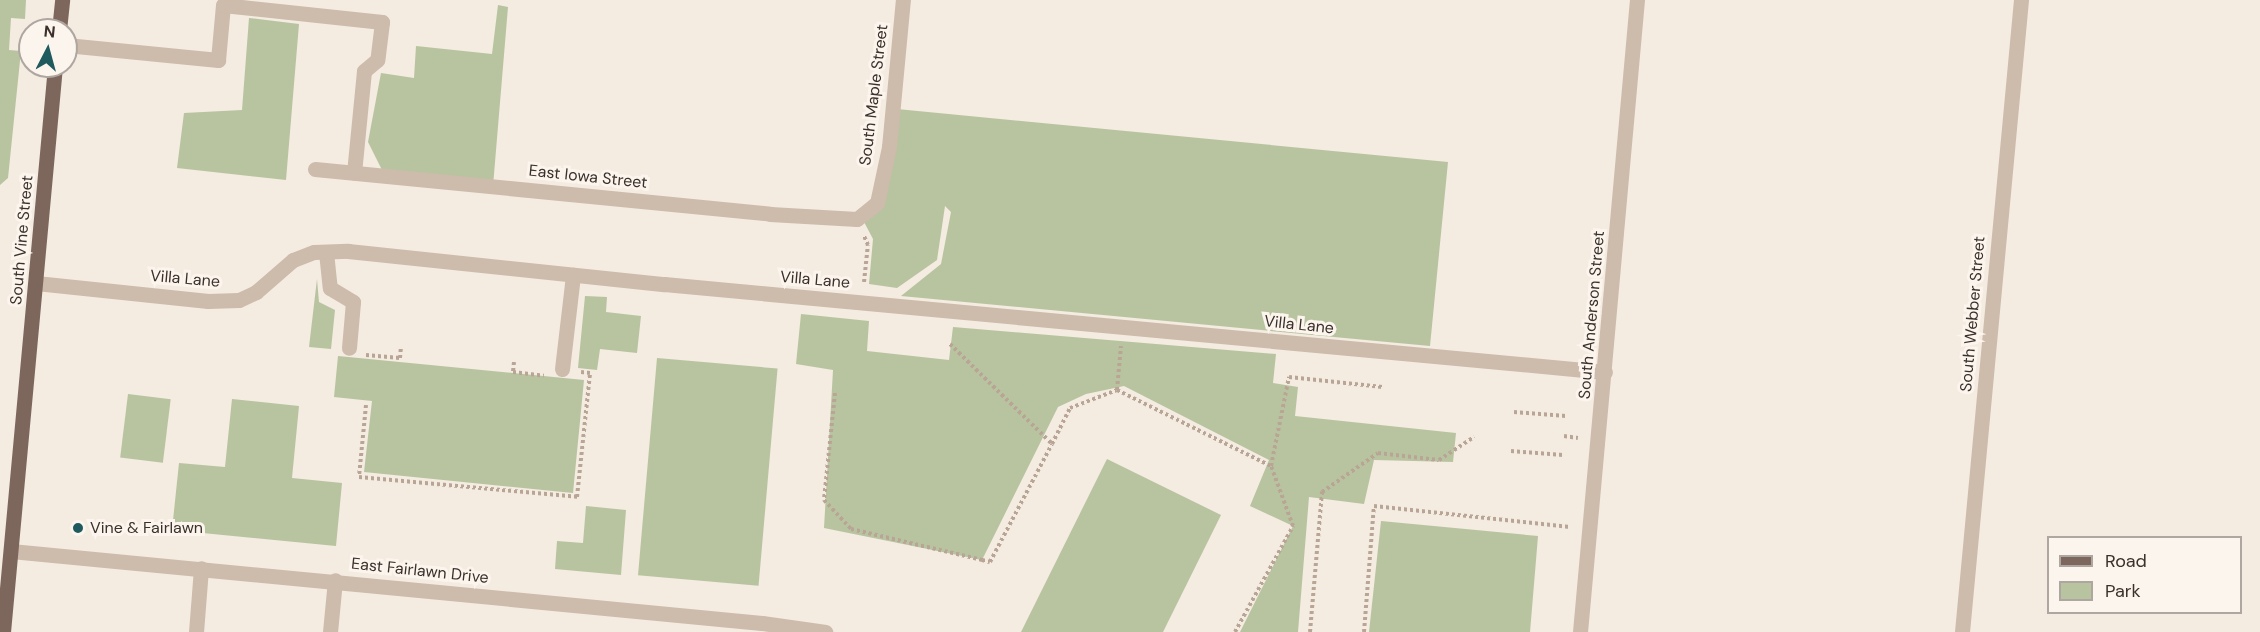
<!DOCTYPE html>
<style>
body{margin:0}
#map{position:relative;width:2260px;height:632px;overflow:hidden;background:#f4ebe1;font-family:"DM Sans",sans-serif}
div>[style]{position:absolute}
.green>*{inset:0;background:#b8c4a0;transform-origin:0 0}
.path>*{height:4px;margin-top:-2px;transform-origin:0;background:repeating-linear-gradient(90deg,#b9a596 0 3px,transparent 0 6px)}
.minor>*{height:15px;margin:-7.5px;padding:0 7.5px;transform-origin:7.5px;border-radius:7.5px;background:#cdbbac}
.major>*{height:15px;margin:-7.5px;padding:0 7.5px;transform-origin:7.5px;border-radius:7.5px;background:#7d675c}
.dots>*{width:16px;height:16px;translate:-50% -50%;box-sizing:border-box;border:3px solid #fbf5ee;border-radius:50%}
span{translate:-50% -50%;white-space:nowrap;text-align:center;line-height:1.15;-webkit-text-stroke:6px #fbf5ee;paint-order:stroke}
.street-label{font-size:16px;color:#3b302b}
.poi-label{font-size:16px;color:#3b302b}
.left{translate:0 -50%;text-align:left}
.legend{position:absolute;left:2047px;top:536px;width:195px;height:78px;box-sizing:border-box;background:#fbf5ee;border:2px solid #aea6a0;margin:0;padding:8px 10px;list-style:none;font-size:18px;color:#3b302b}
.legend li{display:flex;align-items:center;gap:12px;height:30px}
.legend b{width:30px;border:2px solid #aea6a0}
.north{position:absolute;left:18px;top:18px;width:60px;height:60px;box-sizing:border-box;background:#fbf5ee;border:2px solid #aea6a0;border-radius:50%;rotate:6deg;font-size:16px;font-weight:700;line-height:24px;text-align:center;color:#3b302b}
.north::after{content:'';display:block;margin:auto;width:21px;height:27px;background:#1f5a5e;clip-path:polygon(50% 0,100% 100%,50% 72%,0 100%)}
</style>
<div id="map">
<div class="green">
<div style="clip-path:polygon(0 0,26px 0,25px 19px,11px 18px,9px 50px,21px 51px,8px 178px,0 185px)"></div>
<div style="clip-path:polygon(498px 5px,508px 7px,493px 186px,385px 176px,368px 142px,381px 73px,414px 78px,416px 46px,492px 54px)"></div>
<div style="clip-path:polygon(249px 18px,299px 24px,286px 180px,177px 168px,184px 113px,242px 110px)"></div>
<div style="clip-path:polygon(897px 109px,1448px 162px,1430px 346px,901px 296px,941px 264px,951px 212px,945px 206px,937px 260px,897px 288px,869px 284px,873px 239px,863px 220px,882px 208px)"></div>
<div style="clip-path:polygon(317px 279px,319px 302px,335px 310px,331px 349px,309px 347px)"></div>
<div style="clip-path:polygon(585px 296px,607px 297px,606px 312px,641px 316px,637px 353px,600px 349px,597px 370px,578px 368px)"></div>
<div style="clip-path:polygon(801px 314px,869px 321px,867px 351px,949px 360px,953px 327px,1276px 354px,1273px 383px,1298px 387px,1295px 416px,1456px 433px,1453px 462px,1374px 460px,1364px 504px,1309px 497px,1298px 632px,1240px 632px,1293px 526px,1250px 506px,1269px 460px,1124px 386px,1086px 394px,1058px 407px,982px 560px,824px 528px,833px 370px,796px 364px)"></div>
<div style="clip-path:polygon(338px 356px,584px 380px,573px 493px,364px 472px,372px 401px,334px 397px)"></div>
<div style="left:657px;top:358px;width:121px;height:218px;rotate:5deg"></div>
<div style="left:128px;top:394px;width:43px;height:64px;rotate:7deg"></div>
<div style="clip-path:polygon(232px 399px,299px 406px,292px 478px,342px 483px,336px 546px,172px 530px,179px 463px,225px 467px)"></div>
<div style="clip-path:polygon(1107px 459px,1221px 515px,1163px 632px,1021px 632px)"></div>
<div style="clip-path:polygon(586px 506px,626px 510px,621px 575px,555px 569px,557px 541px,583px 543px)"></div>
<div style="clip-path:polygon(1381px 521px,1538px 536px,1530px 632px,1369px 632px)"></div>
</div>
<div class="path">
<div style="left:864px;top:282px;width:37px;rotate:-84deg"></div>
<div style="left:868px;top:245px;width:10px;rotate:-114deg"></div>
<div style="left:950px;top:344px;width:143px;rotate:44.4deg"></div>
<div style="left:1052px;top:444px;width:40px;rotate:-63.4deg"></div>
<div style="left:1070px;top:408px;width:50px;rotate:-21deg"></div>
<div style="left:1117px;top:390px;width:172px;rotate:26.3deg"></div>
<div style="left:366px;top:355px;width:34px;rotate:5deg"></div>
<div style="left:400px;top:358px;width:11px;rotate:-85deg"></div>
<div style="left:514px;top:362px;width:10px;rotate:96deg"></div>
<div style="left:513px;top:372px;width:31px;rotate:7deg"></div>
<div style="left:1117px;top:390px;width:44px;rotate:-84.8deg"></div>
<div style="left:835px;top:393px;width:108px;rotate:95.9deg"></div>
<div style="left:824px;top:500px;width:40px;rotate:47deg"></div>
<div style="left:851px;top:529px;width:135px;rotate:13.3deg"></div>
<div style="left:982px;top:560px;width:8px;rotate:14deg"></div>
<div style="left:990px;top:562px;width:133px;rotate:-62.3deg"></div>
<div style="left:366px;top:405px;width:72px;rotate:95.6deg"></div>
<div style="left:359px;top:477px;width:219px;rotate:5.2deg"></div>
<div style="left:577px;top:497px;width:125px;rotate:-84deg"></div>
<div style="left:590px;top:373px;width:9px;rotate:-174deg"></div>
<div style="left:1514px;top:412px;width:52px;rotate:4.4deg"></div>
<div style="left:1564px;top:436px;width:14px;rotate:8deg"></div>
<div style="left:1511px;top:451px;width:52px;rotate:4.4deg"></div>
<div style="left:1235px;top:632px;width:121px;rotate:-61.3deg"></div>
<div style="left:1293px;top:526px;width:64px;rotate:-110.1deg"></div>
<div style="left:1271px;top:466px;width:91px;rotate:-78.6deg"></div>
<div style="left:1289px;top:377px;width:94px;rotate:6.1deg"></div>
<div style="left:1310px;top:632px;width:141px;rotate:-85.1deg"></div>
<div style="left:1322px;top:492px;width:68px;rotate:-34.9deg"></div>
<div style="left:1378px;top:453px;width:61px;rotate:6.5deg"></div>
<div style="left:1439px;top:460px;width:42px;rotate:-33.3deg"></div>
<div style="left:1364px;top:632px;width:126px;rotate:-85.5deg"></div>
<div style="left:1374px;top:506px;width:197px;rotate:6.1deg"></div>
</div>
<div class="minor">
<div style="left:66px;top:45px;width:153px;rotate:5.6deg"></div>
<div style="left:218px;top:60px;width:55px;rotate:-84.8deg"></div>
<div style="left:223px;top:5px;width:160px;rotate:6.1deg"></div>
<div style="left:382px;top:22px;width:38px;rotate:97deg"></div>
<div style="left:377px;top:60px;width:17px;rotate:140deg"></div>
<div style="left:364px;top:71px;width:102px;rotate:95.6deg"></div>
<div style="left:315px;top:169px;width:457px;rotate:5.6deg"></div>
<div style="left:770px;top:214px;width:87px;rotate:3.3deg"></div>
<div style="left:857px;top:219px;width:26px;rotate:-39deg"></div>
<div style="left:877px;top:203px;width:57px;rotate:-77.9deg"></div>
<div style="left:889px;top:147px;width:148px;rotate:-84.6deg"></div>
<div style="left:326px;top:252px;width:36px;rotate:84deg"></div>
<div style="left:330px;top:288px;width:27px;rotate:31deg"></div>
<div style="left:353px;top:302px;width:46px;rotate:95deg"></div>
<div style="left:36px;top:283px;width:173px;rotate:6deg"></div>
<div style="left:208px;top:301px;width:31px;rotate:-2deg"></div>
<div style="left:239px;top:300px;width:19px;rotate:-25deg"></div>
<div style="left:256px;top:292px;width:49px;rotate:-40.9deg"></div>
<div style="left:293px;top:260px;width:22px;rotate:-21deg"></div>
<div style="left:314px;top:252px;width:34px;rotate:-2deg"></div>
<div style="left:348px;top:251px;width:318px;rotate:6deg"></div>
<div style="left:664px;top:284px;width:945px;rotate:5.34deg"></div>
<div style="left:562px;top:369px;width:95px;rotate:-83.3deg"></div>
<div style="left:11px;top:551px;width:754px;rotate:5.48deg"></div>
<div style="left:762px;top:623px;width:64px;rotate:8.1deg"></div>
<div style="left:196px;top:632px;width:64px;rotate:-85.5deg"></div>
<div style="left:330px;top:632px;width:52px;rotate:-84.5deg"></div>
<div style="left:1580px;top:632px;width:635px;rotate:-84.85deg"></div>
<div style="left:1962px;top:632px;width:635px;rotate:-84.67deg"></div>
</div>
<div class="major">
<div style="left:59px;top:30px;width:30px;rotate:-84deg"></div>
<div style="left:3px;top:632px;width:568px;rotate:-84.75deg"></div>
</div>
<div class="dots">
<div style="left:78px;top:528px;background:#1f5a5e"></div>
</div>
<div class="street-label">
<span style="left:874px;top:95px;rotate:-83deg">South Maple Street</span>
<span style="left:588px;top:177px;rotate:6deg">East Iowa Street</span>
<span style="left:22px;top:240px;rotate:-85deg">South Vine Street</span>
<span style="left:185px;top:279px;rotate:5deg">Villa Lane</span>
<span style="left:815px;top:280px;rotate:5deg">Villa Lane</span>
<span style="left:1973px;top:314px;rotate:-85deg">South Webber Street</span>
<span style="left:1592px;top:315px;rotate:-85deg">South Anderson Street</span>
<span style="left:1299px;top:325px;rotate:6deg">Villa Lane</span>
<span style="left:420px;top:571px;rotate:6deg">East Fairlawn Drive</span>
</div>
<div class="poi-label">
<span class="left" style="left:90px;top:528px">Vine &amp; Fairlawn</span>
</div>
<ul class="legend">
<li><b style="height:8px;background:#7d675c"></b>Road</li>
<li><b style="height:16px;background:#b8c4a0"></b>Park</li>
</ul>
<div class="north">N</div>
</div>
